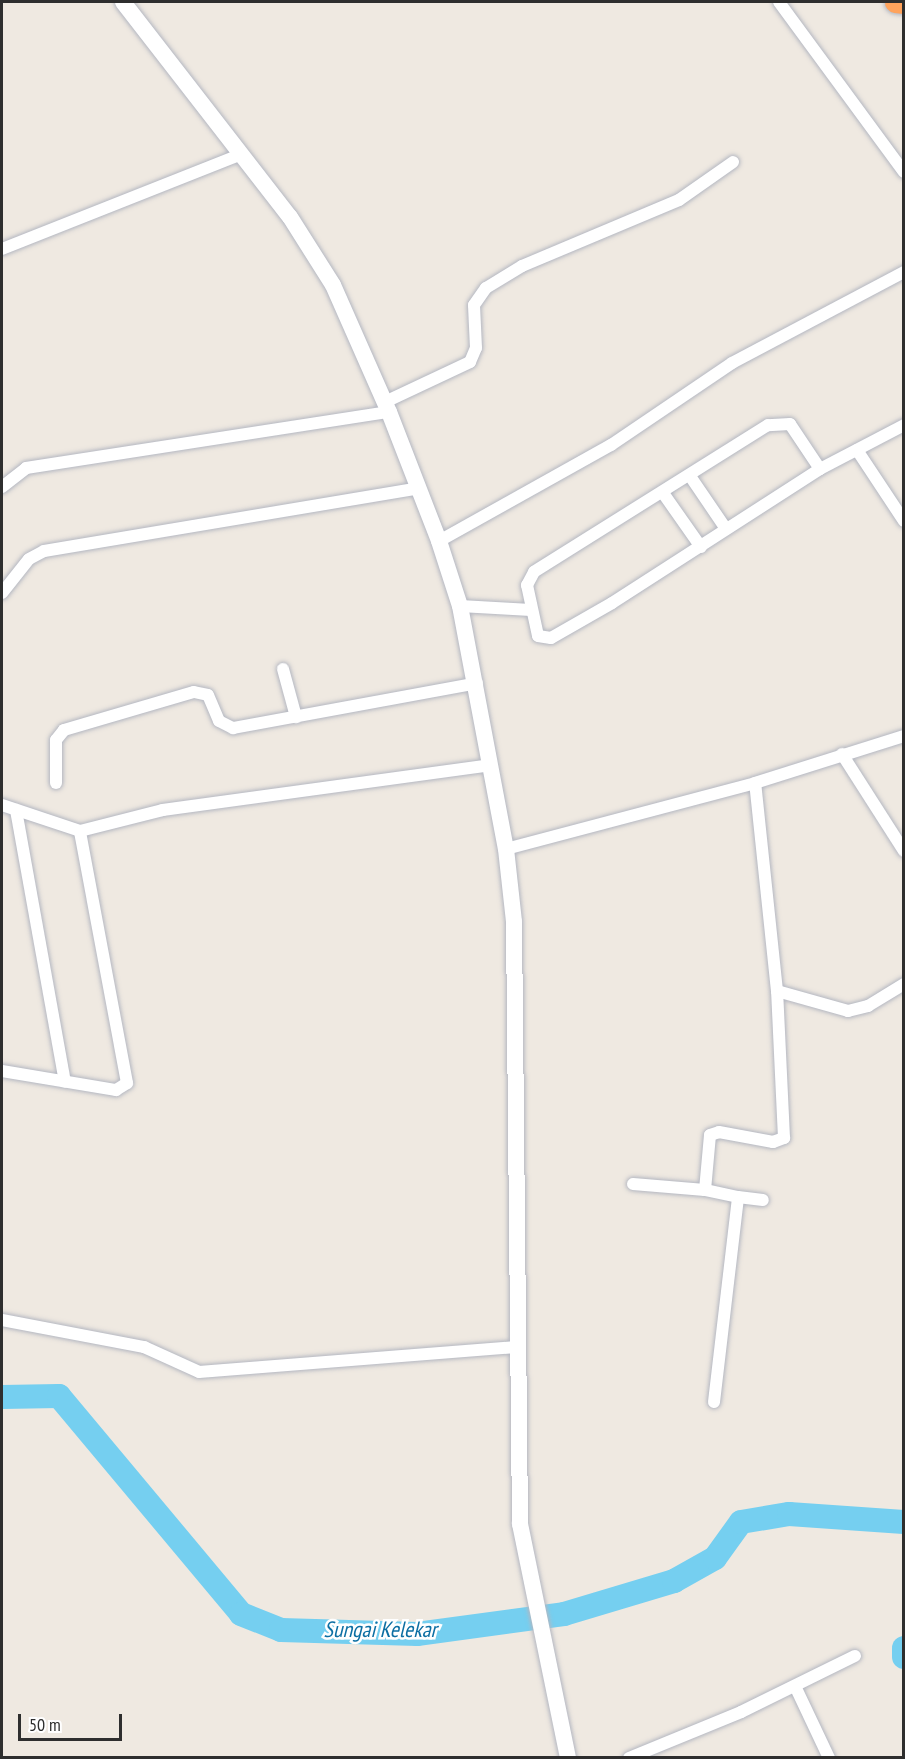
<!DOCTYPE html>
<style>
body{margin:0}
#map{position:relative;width:905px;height:1759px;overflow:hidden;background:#efe9e1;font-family:"PT Sans Narrow",sans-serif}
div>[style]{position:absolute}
.river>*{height:24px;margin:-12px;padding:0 12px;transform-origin:12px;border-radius:12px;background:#75cff0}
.roads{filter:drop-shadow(0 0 2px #b4b7c1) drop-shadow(0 0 2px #b4b7c1)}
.street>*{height:12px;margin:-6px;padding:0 6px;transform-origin:6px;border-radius:6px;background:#fff}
.secondary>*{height:16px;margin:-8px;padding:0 8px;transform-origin:8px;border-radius:8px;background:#fff}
.highway>*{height:21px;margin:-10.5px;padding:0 10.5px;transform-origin:10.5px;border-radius:10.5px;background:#ffa35c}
span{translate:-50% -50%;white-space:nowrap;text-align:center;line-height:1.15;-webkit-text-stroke:5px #fff;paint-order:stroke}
.water-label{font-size:22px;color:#0d6fa3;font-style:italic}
.frame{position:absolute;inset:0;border:3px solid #2e2e2e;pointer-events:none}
.scale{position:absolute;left:18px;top:1714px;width:104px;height:27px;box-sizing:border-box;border:3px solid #2e2e2e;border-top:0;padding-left:8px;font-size:18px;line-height:21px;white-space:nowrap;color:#2e2e2e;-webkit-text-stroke:4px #fff;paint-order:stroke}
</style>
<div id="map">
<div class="river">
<div style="left:2px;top:1397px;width:57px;rotate:-1deg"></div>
<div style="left:59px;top:1396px;width:284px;rotate:50.1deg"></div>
<div style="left:241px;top:1614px;width:43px;rotate:21.8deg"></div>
<div style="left:281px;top:1630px;width:136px;rotate:1.7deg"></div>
<div style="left:417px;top:1634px;width:148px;rotate:-7.7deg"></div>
<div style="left:564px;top:1614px;width:115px;rotate:-16.7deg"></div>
<div style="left:674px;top:1581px;width:47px;rotate:-29.3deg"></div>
<div style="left:715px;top:1558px;width:44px;rotate:-54.2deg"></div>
<div style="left:741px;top:1522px;width:49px;rotate:-9.5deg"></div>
<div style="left:789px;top:1514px;width:115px;rotate:4deg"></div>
<div style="left:904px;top:1648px;width:9px;rotate:90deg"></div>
</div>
<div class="roads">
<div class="street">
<div style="left:779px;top:2px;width:211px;rotate:53.7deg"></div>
<div style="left:2px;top:249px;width:258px;rotate:-21.6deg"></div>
<div style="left:385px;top:402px;width:94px;rotate:-25.2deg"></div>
<div style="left:470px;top:362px;width:15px;rotate:-67deg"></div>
<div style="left:476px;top:348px;width:43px;rotate:-92.7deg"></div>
<div style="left:474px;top:305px;width:21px;rotate:-55deg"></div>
<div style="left:486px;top:288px;width:42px;rotate:-31.4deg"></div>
<div style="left:522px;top:266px;width:170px;rotate:-22.8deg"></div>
<div style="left:679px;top:200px;width:66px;rotate:-35.1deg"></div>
<div style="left:857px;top:450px;width:85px;rotate:56.5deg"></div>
<div style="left:820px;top:469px;width:54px;rotate:-123.7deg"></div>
<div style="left:790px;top:424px;width:22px;rotate:177deg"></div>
<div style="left:768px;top:425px;width:276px;rotate:147.9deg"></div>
<div style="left:534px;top:572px;width:15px;rotate:118deg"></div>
<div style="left:527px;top:585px;width:52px;rotate:77.8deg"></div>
<div style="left:538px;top:636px;width:13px;rotate:9deg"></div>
<div style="left:551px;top:638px;width:70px;rotate:-29.8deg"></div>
<div style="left:612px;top:603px;width:247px;rotate:-32.8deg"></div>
<div style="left:820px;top:469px;width:95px;rotate:-27.6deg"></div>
<div style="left:690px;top:476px;width:64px;rotate:55.8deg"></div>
<div style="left:2px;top:487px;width:31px;rotate:-38deg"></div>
<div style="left:26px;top:468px;width:367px;rotate:-8.8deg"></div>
<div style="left:663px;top:493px;width:66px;rotate:54.9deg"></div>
<div style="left:439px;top:541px;width:197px;rotate:-29.2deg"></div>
<div style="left:611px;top:445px;width:146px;rotate:-34.1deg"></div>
<div style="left:732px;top:363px;width:195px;rotate:-27.9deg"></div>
<div style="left:2px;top:593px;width:43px;rotate:-51.5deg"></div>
<div style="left:29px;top:559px;width:17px;rotate:-28deg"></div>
<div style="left:44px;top:551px;width:380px;rotate:-9.5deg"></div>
<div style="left:460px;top:606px;width:71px;rotate:3.2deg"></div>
<div style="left:283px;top:669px;width:50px;rotate:74.8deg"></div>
<div style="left:842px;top:754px;width:115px;rotate:57.4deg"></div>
<div style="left:56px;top:783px;width:43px;rotate:-90deg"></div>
<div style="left:56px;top:740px;width:13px;rotate:-51deg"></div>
<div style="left:64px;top:730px;width:135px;rotate:-16.3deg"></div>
<div style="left:194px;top:692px;width:14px;rotate:12deg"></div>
<div style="left:208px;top:695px;width:28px;rotate:67deg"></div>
<div style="left:219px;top:721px;width:16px;rotate:27deg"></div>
<div style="left:233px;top:728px;width:248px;rotate:-10.4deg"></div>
<div style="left:2px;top:805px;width:82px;rotate:18.4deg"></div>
<div style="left:80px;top:831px;width:86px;rotate:-14.2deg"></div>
<div style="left:163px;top:810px;width:331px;rotate:-7.8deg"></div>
<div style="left:16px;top:810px;width:276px;rotate:79.8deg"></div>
<div style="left:506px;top:849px;width:258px;rotate:-14.8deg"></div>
<div style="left:755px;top:783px;width:156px;rotate:-17.5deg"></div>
<div style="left:777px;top:991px;width:74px;rotate:15.7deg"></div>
<div style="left:848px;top:1011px;width:21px;rotate:-14deg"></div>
<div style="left:868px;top:1006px;width:42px;rotate:-31.4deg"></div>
<div style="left:2px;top:1071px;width:116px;rotate:9.5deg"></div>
<div style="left:116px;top:1090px;width:13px;rotate:-32deg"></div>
<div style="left:127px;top:1083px;width:256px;rotate:-100.6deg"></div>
<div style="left:633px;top:1184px;width:72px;rotate:4.8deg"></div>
<div style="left:738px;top:1197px;width:25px;rotate:7deg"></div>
<div style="left:2px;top:1320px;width:145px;rotate:10.8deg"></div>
<div style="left:144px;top:1347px;width:60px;rotate:24.4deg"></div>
<div style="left:199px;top:1372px;width:321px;rotate:-4.5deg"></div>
<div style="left:714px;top:1402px;width:206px;rotate:-83.3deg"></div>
<div style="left:738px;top:1197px;width:34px;rotate:-168deg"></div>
<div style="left:705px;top:1190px;width:55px;rotate:-84.8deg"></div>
<div style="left:710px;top:1135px;width:9px;rotate:-18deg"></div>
<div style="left:719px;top:1132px;width:55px;rotate:10.5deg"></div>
<div style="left:773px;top:1142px;width:12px;rotate:-20deg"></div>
<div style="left:784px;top:1138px;width:147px;rotate:-92.7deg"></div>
<div style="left:777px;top:991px;width:209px;rotate:-96deg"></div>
<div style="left:795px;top:1686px;width:80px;rotate:64.7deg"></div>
<div style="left:629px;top:1758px;width:121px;rotate:-22.3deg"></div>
<div style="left:741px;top:1712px;width:127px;rotate:-26.2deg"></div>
</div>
<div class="secondary">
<div style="left:123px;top:2px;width:272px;rotate:52.2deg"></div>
<div style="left:290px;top:217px;width:80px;rotate:57.7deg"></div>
<div style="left:333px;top:285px;width:139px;rotate:66.2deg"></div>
<div style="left:389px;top:412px;width:138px;rotate:68.8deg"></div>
<div style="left:439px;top:541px;width:68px;rotate:72.1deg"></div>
<div style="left:460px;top:606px;width:247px;rotate:79.3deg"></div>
<div style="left:506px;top:849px;width:73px;rotate:83.7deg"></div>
<div style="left:514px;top:922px;width:602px;rotate:89.43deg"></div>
<div style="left:520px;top:1524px;width:239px;rotate:78.4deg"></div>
</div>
<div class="highway">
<div style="left:895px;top:2px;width:9px;rotate:6deg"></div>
</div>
</div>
<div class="water-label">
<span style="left:380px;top:1630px">Sungai Kelekar</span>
</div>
<div class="frame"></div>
<div class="scale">50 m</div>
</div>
